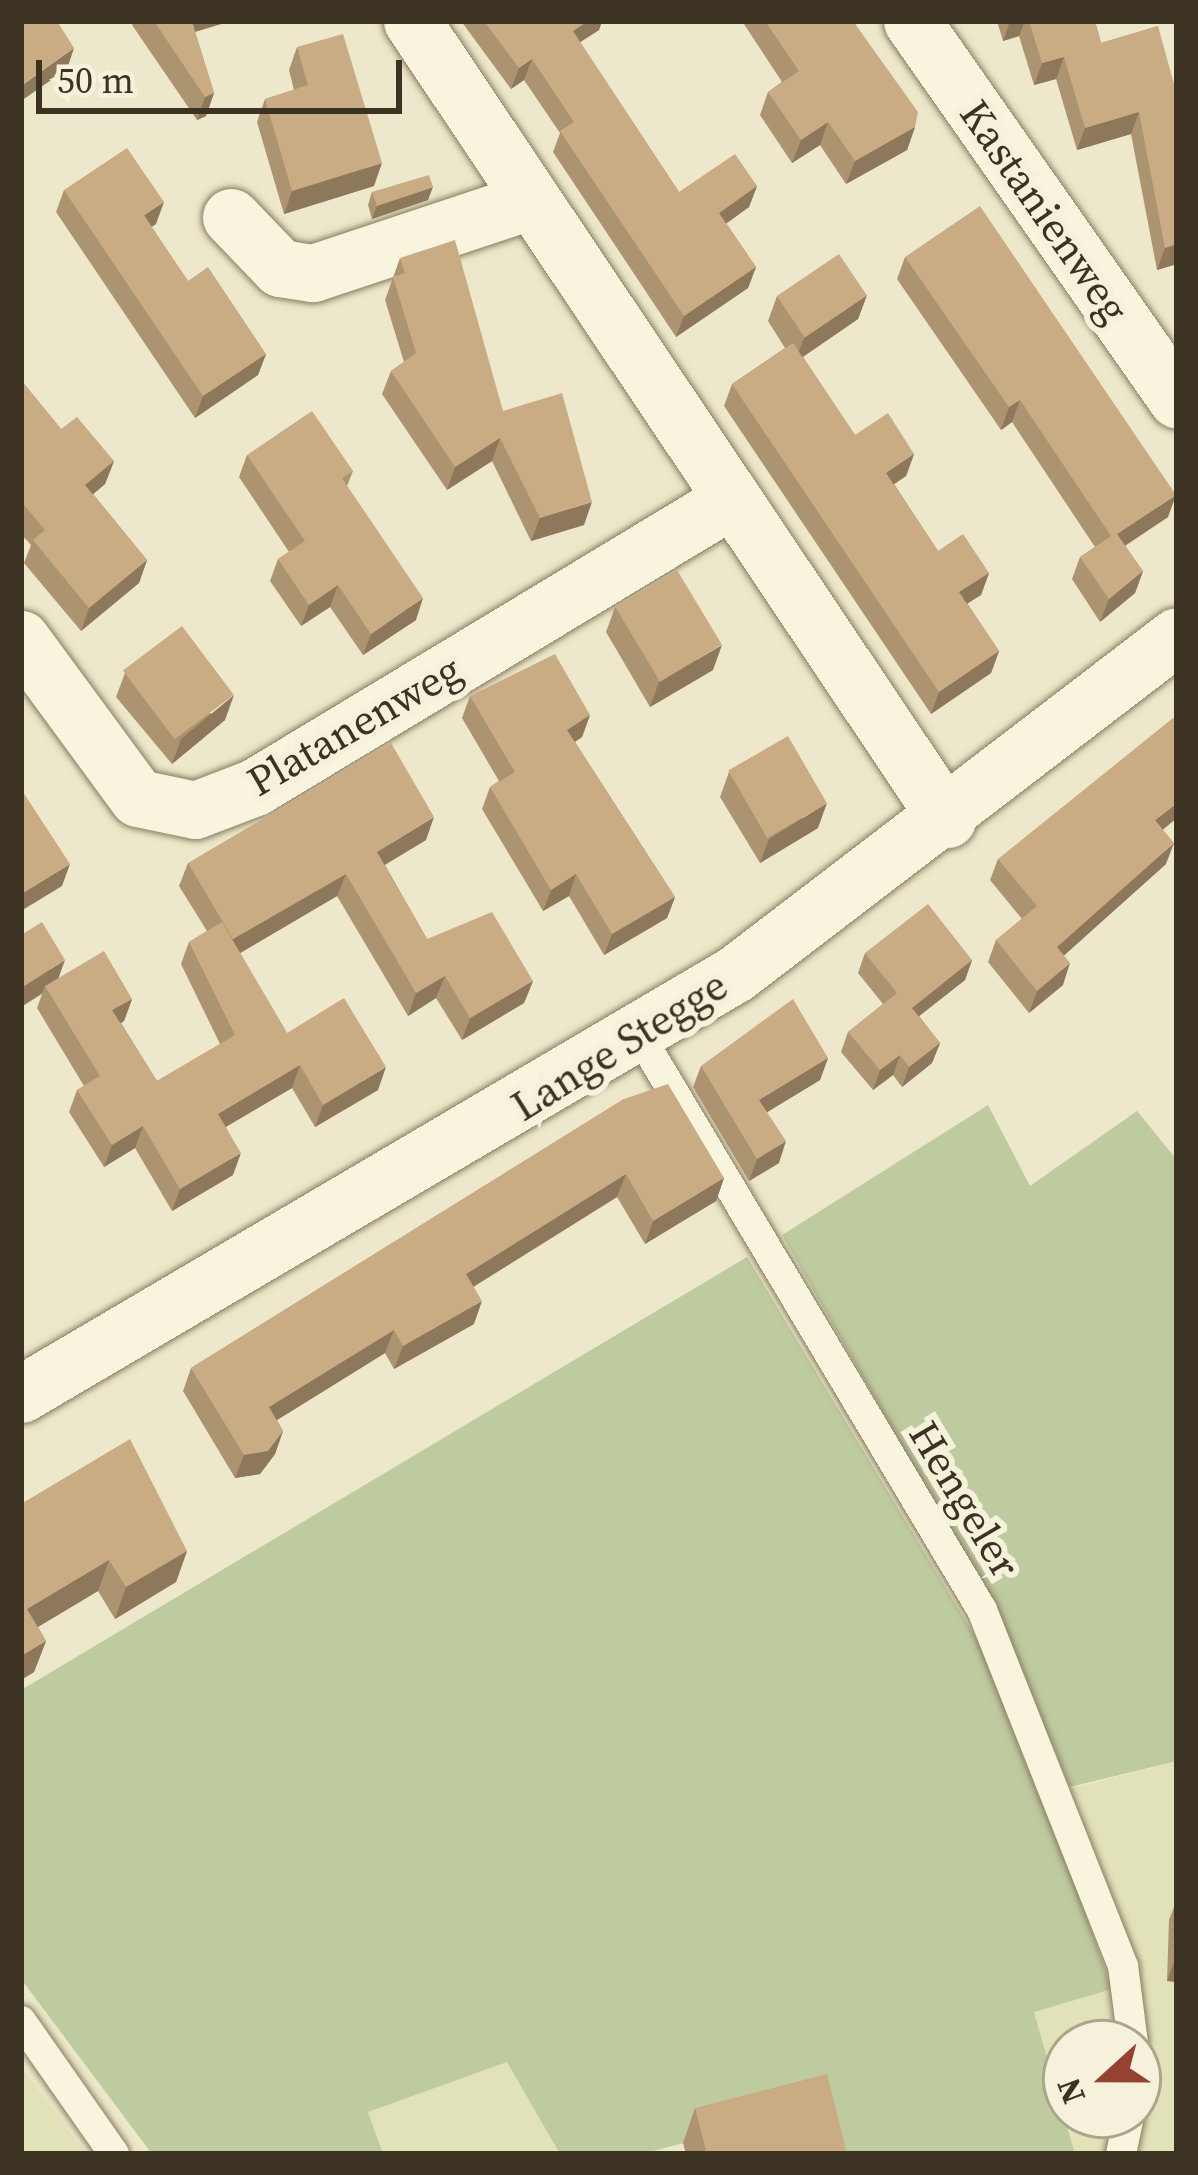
<!DOCTYPE html>
<style>
body{margin:0}
#map{position:relative;width:1198px;height:2175px;overflow:hidden;background:#ede8cb;font-family:"Source Serif 4",serif}
div>[style]{position:absolute}
.farmland>*{inset:0;background:#e2e2b9}
.green>*{inset:0;background:#becb9f}
.roads{filter:drop-shadow(0 0 3px #897d60) drop-shadow(0 0 3px #897d60)}
.service>*{height:30px;margin:-15px;padding:0 15px;transform-origin:15px;border-radius:15px;background:#f8f4de}
.minor>*{height:57px;margin:-28.5px;padding:0 28.5px;transform-origin:28.5px;border-radius:28.5px;background:#f8f4de}
.wall>*{inset:0;background:#ad9471}
.shaded-wall>*{inset:0;background:#8d785c}
.building>*{inset:0;background:#c9ac83;transform-origin:0 0}
span{translate:-50% -50%;white-space:nowrap;text-align:center;line-height:1.15;-webkit-text-stroke:12px #f5f1da;paint-order:stroke}
.street-label{font-size:42px;color:#3b3222}
.frame{position:absolute;inset:0;border:24px solid #3b3222;pointer-events:none}
.north{position:absolute;left:1042px;top:2019px;width:120px;height:120px;box-sizing:border-box;background:#f5f1da;border:3px solid #aba590;border-radius:50%;rotate:249deg;font-size:33px;font-weight:700;line-height:48px;text-align:center;color:#3b3222}
.north::after{content:'';display:block;margin:auto;width:42px;height:54px;background:#954233;clip-path:polygon(50% 0,100% 100%,50% 72%,0 100%)}
.scale{position:absolute;left:36px;top:60px;width:366px;height:54px;box-sizing:border-box;border:6px solid #3b3222;border-top:0;padding-left:15px;font-size:36px;line-height:42px;white-space:nowrap;color:#3b3222;-webkit-text-stroke:9px #f5f1da;paint-order:stroke}
</style>
<div id="map">
<div class="farmland">
<div style="clip-path:polygon(evenodd,1177px 1761px,1177px 2154px,1075px 2154px,1034px 2011px,1111px 1988px,1044px 1796px,1177px 1761px,1066px 2043px,1138px 2043px,1138px 2115px,1066px 2115px,1066px 2043px)"></div>
<div style="clip-path:polygon(507px 2061px,560px 2154px,383px 2154px,368px 2112px)"></div>
<div style="clip-path:polygon(21px 2066px,86px 2154px,21px 2154px)"></div>
</div>
<div class="green">
<div style="clip-path:polygon(988px 1105px,1030px 1186px,1137px 1111px,1177px 1160px,1177px 1761px,1070px 1787px,996px 1610px,782px 1235px)"></div>
<div style="clip-path:polygon(747px 1257px,991px 1663px,1044px 1796px,1112px 1989px,1034px 2012px,1075px 2154px,826px 2154px,813px 2109px,642px 2154px,560px 2154px,507px 2062px,368px 2112px,383px 2154px,152px 2154px,21px 1979px,21px 1690px)"></div>
</div>
<div class="roads">
<div class="service">
<div style="left:640px;top:1036px;width:668px;rotate:59.21deg"></div>
<div style="left:982px;top:1610px;width:383px;rotate:68.4deg"></div>
<div style="left:1123px;top:1966px;width:78px;rotate:82.6deg"></div>
<div style="left:21px;top:2021px;width:162px;rotate:55deg"></div>
<div style="left:1121px;top:2154px;width:40px;rotate:-78deg"></div>
</div>
<div class="minor">
<div style="left:412px;top:21px;width:961px;rotate:56.16deg"></div>
<div style="left:912px;top:21px;width:462px;rotate:55deg"></div>
<div style="left:231px;top:217px;width:71px;rotate:46.1deg"></div>
<div style="left:280px;top:268px;width:33px;rotate:9deg"></div>
<div style="left:313px;top:273px;width:229px;rotate:-18.4deg"></div>
<div style="left:21px;top:639px;width:197px;rotate:53.7deg"></div>
<div style="left:138px;top:798px;width:58px;rotate:11.9deg"></div>
<div style="left:195px;top:810px;width:64px;rotate:-21deg"></div>
<div style="left:255px;top:787px;width:554px;rotate:-31.11deg"></div>
<div style="left:21px;top:1394px;width:828px;rotate:-30.47deg"></div>
<div style="left:735px;top:974px;width:556px;rotate:-37.41deg"></div>
</div>
</div>
<div class="wall">
<div style="clip-path:polygon(134px 21px,231px 21px,195px 32px,214px 93px,206px 116px,197px 120px,132px 25px)"></div>
<div style="clip-path:polygon(461px 21px,602px 21px,599px 30px,580px 42px,679px 192px,757px 186px,749px 207px,726px 223px,756px 267px,748px 288px,676px 337px,553px 152px,560px 133px,524px 80px,511px 89px)"></div>
<div style="clip-path:polygon(742px 21px,853px 21px,915px 127px,907px 150px,846px 184px,820px 145px,792px 163px,760px 115px,768px 92px,782px 82px)"></div>
<div style="clip-path:polygon(997px 21px,1095px 21px,1101px 43px,1158px 26px,1177px 264px,1157px 270px,1131px 134px,1077px 150px,1056px 79px,1034px 85px,1019px 36px,1003px 41px)"></div>
<div style="clip-path:polygon(297px 47px,374px 186px,284px 214px,257px 122px,265px 99px,294px 90px,289px 70px)"></div>
<div style="clip-path:polygon(64px 190px,156px 224px,151px 227px,188px 281px,266px 354px,258px 375px,195px 418px,56px 212px)"></div>
<div style="clip-path:polygon(372px 192px,428px 200px,372px 219px,368px 205px)"></div>
<div style="clip-path:polygon(905px 257px,1168px 517px,1125px 546px,1143px 571px,1135px 593px,1100px 622px,1072px 579px,1080px 557px,1095px 547px,1012px 422px,1001px 430px,897px 279px)"></div>
<div style="clip-path:polygon(400px 258px,503px 411px,584px 525px,531px 541px,492px 461px,447px 490px,382px 394px,391px 371px,404px 362px,385px 300px)"></div>
<div style="clip-path:polygon(867px 295px,858px 319px,803px 357px,855px 435px,914px 454px,906px 476px,894px 484px,938px 551px,989px 573px,981px 595px,967px 603px,999px 651px,991px 673px,931px 714px,724px 406px,732px 384px,785px 348px,768px 321px,777px 296px)"></div>
<div style="clip-path:polygon(21px 380px,61px 429px,114px 461px,105px 484px,93px 494px,147px 560px,139px 583px,81px 631px,24px 563px,31px 545px,21px 534px)"></div>
<div style="clip-path:polygon(247px 455px,353px 471px,347px 486px,416px 620px,363px 655px,330px 607px,301px 626px,270px 581px,278px 559px,289px 552px,239px 477px)"></div>
<div style="clip-path:polygon(615px 607px,713px 670px,650px 707px,606px 632px)"></div>
<div style="clip-path:polygon(125px 673px,225px 720px,172px 764px,116px 697px)"></div>
<div style="clip-path:polygon(470px 696px,590px 715px,582px 737px,575px 742px,675px 897px,667px 918px,604px 955px,569px 896px,543px 911px,482px 809px,490px 787px,499px 781px,462px 718px)"></div>
<div style="clip-path:polygon(729px 772px,818px 828px,760px 863px,720px 797px)"></div>
<div style="clip-path:polygon(1163px 829px,1166px 864px,1064px 955px,1063px 985px,1029px 1013px,988px 962px,996px 940px,1022px 919px,990px 880px,998px 859px)"></div>
<div style="clip-path:polygon(426px 840px,385px 865px,427px 939px,533px 981px,524px 1003px,462px 1040px,436px 998px,408px 1016px,337px 896px,240px 953px,287px 1033px,378px 1090px,315px 1127px,292px 1088px,226px 1127px,233px 1175px,172px 1211px,135px 1148px,104px 1167px,69px 1112px,77px 1090px,84px 1086px,37px 1008px,42px 994px,21px 1007px,21px 935px,59px 978px,132px 999px,124px 1021px,121px 1023px,157px 1081px,220px 1044px,181px 964px,189px 942px,207px 931px,179px 886px,188px 863px)"></div>
<div style="clip-path:polygon(865px 953px,972px 960px,965px 980px,919px 1016px,940px 1043px,932px 1063px,902px 1087px,893px 1075px,873px 1090px,841px 1052px,848px 1032px,883px 1004px,858px 973px)"></div>
<div style="clip-path:polygon(828px 1058px,820px 1080px,767px 1112px,779px 1163px,749px 1181px,693px 1087px,701px 1066px)"></div>
<div style="clip-path:polygon(624px 1099px,724px 1178px,716px 1201px,645px 1244px,617px 1197px,473px 1287px,474px 1324px,394px 1369px,385px 1353px,277px 1420px,283px 1431px,275px 1454px,260px 1474px,235px 1478px,183px 1391px,191px 1368px)"></div>
<div style="clip-path:polygon(21px 1504px,187px 1551px,176px 1582px,115px 1619px,98px 1591px,38px 1627px,46px 1641px,34px 1672px,21px 1680px)"></div>
<div style="clip-path:polygon(1177px 1899px,1177px 1982px,1167px 1981px,1169px 1920px)"></div>
<div style="clip-path:polygon(695px 2108px,847px 2154px,686px 2154px,683px 2143px)"></div>
</div>
<div class="shaded-wall">
<div style="clip-path:polygon(186px 21px,231px 21px,181px 36px)"></div>
<div style="clip-path:polygon(588px 21px,602px 21px,599px 30px,565px 52px,573px 31px)"></div>
<div style="clip-path:polygon(1010px 21px,1025px 21px,1019px 36px,1003px 41px)"></div>
<div style="clip-path:polygon(74px 48px,67px 69px,21px 101px,21px 86px)"></div>
<div style="clip-path:polygon(1064px 57px,1056px 79px,1034px 85px,1042px 63px)"></div>
<div style="clip-path:polygon(532px 59px,524px 80px,511px 89px,519px 68px)"></div>
<div style="clip-path:polygon(214px 93px,206px 116px,197px 120px,205px 97px)"></div>
<div style="clip-path:polygon(1139px 112px,1131px 134px,1077px 150px,1085px 128px)"></div>
<div style="clip-path:polygon(828px 122px,820px 145px,792px 163px,801px 140px)"></div>
<div style="clip-path:polygon(915px 127px,907px 150px,846px 184px,855px 161px)"></div>
<div style="clip-path:polygon(382px 163px,374px 186px,284px 214px,292px 191px)"></div>
<div style="clip-path:polygon(757px 186px,749px 207px,712px 234px,719px 213px)"></div>
<div style="clip-path:polygon(433px 187px,428px 200px,372px 219px,377px 206px)"></div>
<div style="clip-path:polygon(164px 202px,156px 224px,136px 237px,144px 215px)"></div>
<div style="clip-path:polygon(1177px 244px,1177px 264px,1157px 270px,1165px 248px)"></div>
<div style="clip-path:polygon(756px 267px,748px 288px,676px 337px,684px 316px)"></div>
<div style="clip-path:polygon(867px 295px,858px 319px,795px 362px,804px 338px)"></div>
<div style="clip-path:polygon(266px 354px,258px 375px,195px 418px,203px 396px)"></div>
<div style="clip-path:polygon(1020px 400px,1012px 422px,1001px 430px,1009px 407px)"></div>
<div style="clip-path:polygon(500px 438px,492px 461px,447px 490px,455px 467px)"></div>
<div style="clip-path:polygon(914px 454px,906px 476px,878px 495px,886px 473px)"></div>
<div style="clip-path:polygon(114px 461px,105px 484px,77px 508px,85px 485px)"></div>
<div style="clip-path:polygon(1176px 495px,1168px 517px,1109px 556px,1117px 534px)"></div>
<div style="clip-path:polygon(592px 502px,584px 525px,531px 541px,540px 518px)"></div>
<div style="clip-path:polygon(147px 560px,139px 583px,81px 631px,89px 608px)"></div>
<div style="clip-path:polygon(1143px 571px,1135px 593px,1100px 622px,1109px 599px)"></div>
<div style="clip-path:polygon(989px 573px,981px 595px,951px 614px,959px 592px)"></div>
<div style="clip-path:polygon(338px 585px,330px 607px,301px 626px,309px 605px)"></div>
<div style="clip-path:polygon(423px 598px,416px 620px,363px 655px,371px 634px)"></div>
<div style="clip-path:polygon(722px 645px,713px 670px,650px 707px,659px 682px)"></div>
<div style="clip-path:polygon(999px 651px,991px 673px,931px 714px,939px 692px)"></div>
<div style="clip-path:polygon(234px 695px,225px 720px,172px 764px,181px 739px)"></div>
<div style="clip-path:polygon(590px 715px,582px 737px,559px 752px,567px 730px)"></div>
<div style="clip-path:polygon(827px 803px,818px 828px,760px 863px,769px 839px)"></div>
<div style="clip-path:polygon(1177px 803px,1177px 818px,1148px 842px,1155px 820px)"></div>
<div style="clip-path:polygon(434px 817px,426px 840px,369px 874px,377px 852px)"></div>
<div style="clip-path:polygon(1174px 843px,1166px 864px,1049px 969px,1057px 947px)"></div>
<div style="clip-path:polygon(70px 864px,62px 886px,21px 911px,21px 894px)"></div>
<div style="clip-path:polygon(346px 874px,337px 896px,225px 962px,233px 939px)"></div>
<div style="clip-path:polygon(576px 874px,569px 896px,543px 911px,551px 890px)"></div>
<div style="clip-path:polygon(675px 897px,667px 918px,604px 955px,612px 934px)"></div>
<div style="clip-path:polygon(65px 960px,56px 985px,45px 986px,42px 993px,21px 1007px,21px 988px)"></div>
<div style="clip-path:polygon(972px 960px,965px 980px,904px 1028px,912px 1008px)"></div>
<div style="clip-path:polygon(1070px 963px,1063px 985px,1029px 1013px,1037px 991px)"></div>
<div style="clip-path:polygon(445px 976px,436px 998px,408px 1016px,416px 993px)"></div>
<div style="clip-path:polygon(533px 981px,524px 1003px,462px 1040px,470px 1018px)"></div>
<div style="clip-path:polygon(132px 999px,124px 1021px,104px 1032px,112px 1010px)"></div>
<div style="clip-path:polygon(940px 1043px,932px 1063px,902px 1087px,909px 1067px)"></div>
<div style="clip-path:polygon(900px 1055px,893px 1075px,873px 1090px,880px 1070px)"></div>
<div style="clip-path:polygon(828px 1058px,820px 1080px,751px 1122px,759px 1100px)"></div>
<div style="clip-path:polygon(300px 1065px,292px 1088px,210px 1136px,218px 1114px)"></div>
<div style="clip-path:polygon(386px 1067px,378px 1090px,315px 1127px,323px 1105px)"></div>
<div style="clip-path:polygon(143px 1126px,135px 1148px,104px 1167px,112px 1145px)"></div>
<div style="clip-path:polygon(786px 1141px,779px 1163px,749px 1181px,757px 1159px)"></div>
<div style="clip-path:polygon(241px 1153px,233px 1175px,172px 1211px,180px 1189px)"></div>
<div style="clip-path:polygon(626px 1174px,617px 1197px,457px 1297px,466px 1274px)"></div>
<div style="clip-path:polygon(724px 1178px,716px 1201px,645px 1244px,653px 1221px)"></div>
<div style="clip-path:polygon(482px 1301px,474px 1324px,394px 1369px,403px 1346px)"></div>
<div style="clip-path:polygon(394px 1330px,385px 1353px,261px 1430px,269px 1407px)"></div>
<div style="clip-path:polygon(283px 1431px,275px 1454px,260px 1474px,235px 1478px,244px 1455px)"></div>
<div style="clip-path:polygon(187px 1551px,176px 1582px,115px 1619px,126px 1587px)"></div>
<div style="clip-path:polygon(109px 1560px,98px 1591px,21px 1637px,27px 1609px)"></div>
<div style="clip-path:polygon(46px 1641px,34px 1672px,21px 1680px,21px 1656px)"></div>
<div style="clip-path:polygon(1176px 1956px,1177px 1982px,1167px 1981px)"></div>
</div>
<div class="building">
<div style="clip-path:polygon(21px 21px,57px 21px,74px 48px,21px 86px)"></div>
<div style="clip-path:polygon(154px 21px,192px 21px,214px 93px,205px 97px)"></div>
<div style="clip-path:polygon(484px 21px,588px 21px,573px 31px,679px 192px,735px 154px,757px 186px,719px 213px,756px 267px,684px 316px,560px 131px,574px 122px,532px 59px,519px 68px)"></div>
<div style="clip-path:polygon(765px 21px,853px 21px,918px 112px,915px 127px,855px 161px,828px 122px,801px 140px,768px 92px,799px 71px)"></div>
<div style="clip-path:polygon(1029px 21px,1095px 21px,1101px 43px,1158px 26px,1177px 95px,1177px 244px,1165px 248px,1139px 112px,1085px 128px,1064px 57px,1042px 63px)"></div>
<div style="clip-path:polygon(343px 34px,382px 163px,292px 191px,265px 99px,308px 85px,297px 47px)"></div>
<div style="clip-path:polygon(127px 148px,164px 202px,144px 215px,188px 281px,208px 267px,266px 354px,203px 396px,64px 190px)"></div>
<div style="clip-path:polygon(429px 175px,433px 187px,377px 206px,372px 192px)"></div>
<div style="clip-path:polygon(980px 206px,1176px 495px,1117px 534px,1143px 571px,1109px 599px,1080px 557px,1111px 536px,1020px 400px,1009px 407px,905px 257px)"></div>
<div style="clip-path:polygon(455px 240px,503px 411px,562px 393px,592px 502px,540px 518px,500px 438px,455px 467px,391px 371px,416px 353px,393px 277px,405px 273px,400px 258px)"></div>
<div style="left:839px;top:254px;width:50px;height:75px;rotate:56deg"></div>
<div style="clip-path:polygon(793px 343px,855px 435px,888px 413px,914px 454px,886px 473px,938px 551px,963px 534px,989px 573px,959px 592px,999px 651px,939px 692px,732px 384px)"></div>
<div style="clip-path:polygon(21px 380px,61px 429px,77px 417px,114px 461px,85px 485px,147px 560px,89px 608px,33px 540px,45px 530px,21px 501px)"></div>
<div style="clip-path:polygon(312px 411px,353px 471px,342px 478px,423px 598px,371px 634px,338px 585px,309px 605px,278px 559px,305px 541px,247px 455px)"></div>
<div style="left:677px;top:570px;width:87px;height:72px;rotate:59deg"></div>
<div style="left:182px;top:626px;width:86px;height:74px;rotate:53deg"></div>
<div style="clip-path:polygon(555px 654px,590px 715px,567px 730px,675px 897px,612px 934px,576px 874px,551px 890px,490px 787px,515px 772px,470px 696px)"></div>
<div style="clip-path:polygon(1173px 718px,1177px 723px,1177px 803px,1155px 820px,1174px 843px,1057px 947px,1070px 963px,1037px 991px,996px 940px,1037px 906px,998px 859px)"></div>
<div style="left:788px;top:736px;width:78px;height:69px;rotate:60deg"></div>
<div style="clip-path:polygon(391px 743px,434px 817px,377px 852px,427px 939px,492px 912px,533px 981px,470px 1018px,445px 976px,416px 993px,346px 874px,233px 939px,188px 863px)"></div>
<div style="clip-path:polygon(21px 789px,70px 864px,21px 894px)"></div>
<div style="clip-path:polygon(928px 904px,972px 960px,912px 1008px,940px 1043px,909px 1067px,900px 1055px,880px 1070px,848px 1032px,897px 993px,865px 953px)"></div>
<div style="clip-path:polygon(42px 922px,65px 960px,21px 988px,21px 935px)"></div>
<div style="clip-path:polygon(222px 922px,287px 1033px,344px 998px,386px 1067px,323px 1105px,300px 1065px,218px 1114px,241px 1153px,180px 1189px,143px 1126px,112px 1145px,77px 1090px,100px 1076px,45px 986px,104px 951px,132px 999px,112px 1010px,157px 1081px,235px 1035px,189px 942px)"></div>
<div style="clip-path:polygon(793px 999px,828px 1058px,759px 1100px,786px 1141px,757px 1159px,701px 1066px)"></div>
<div style="clip-path:polygon(668px 1084px,724px 1178px,653px 1221px,626px 1174px,466px 1274px,482px 1301px,403px 1346px,394px 1330px,269px 1407px,283px 1431px,268px 1451px,244px 1455px,191px 1368px,624px 1099px)"></div>
<div style="clip-path:polygon(130px 1439px,187px 1551px,126px 1587px,109px 1560px,27px 1609px,46px 1641px,21px 1656px,21px 1504px)"></div>
<div style="clip-path:polygon(827px 2074px,847px 2154px,707px 2154px,695px 2108px)"></div>
</div>
<div class="street-label">
<span style="left:1045px;top:211px;rotate:55deg">Kastanienweg</span>
<span style="left:354px;top:725px;rotate:-30deg">Platanenweg</span>
<span style="left:619px;top:1045px;rotate:-32deg">Lange Stegge</span>
<span style="left:965px;top:1499px;rotate:59deg">Hengeler</span>
</div>
<div class="frame"></div>
<div class="north">N</div>
<div class="scale">50 m</div>
</div>
